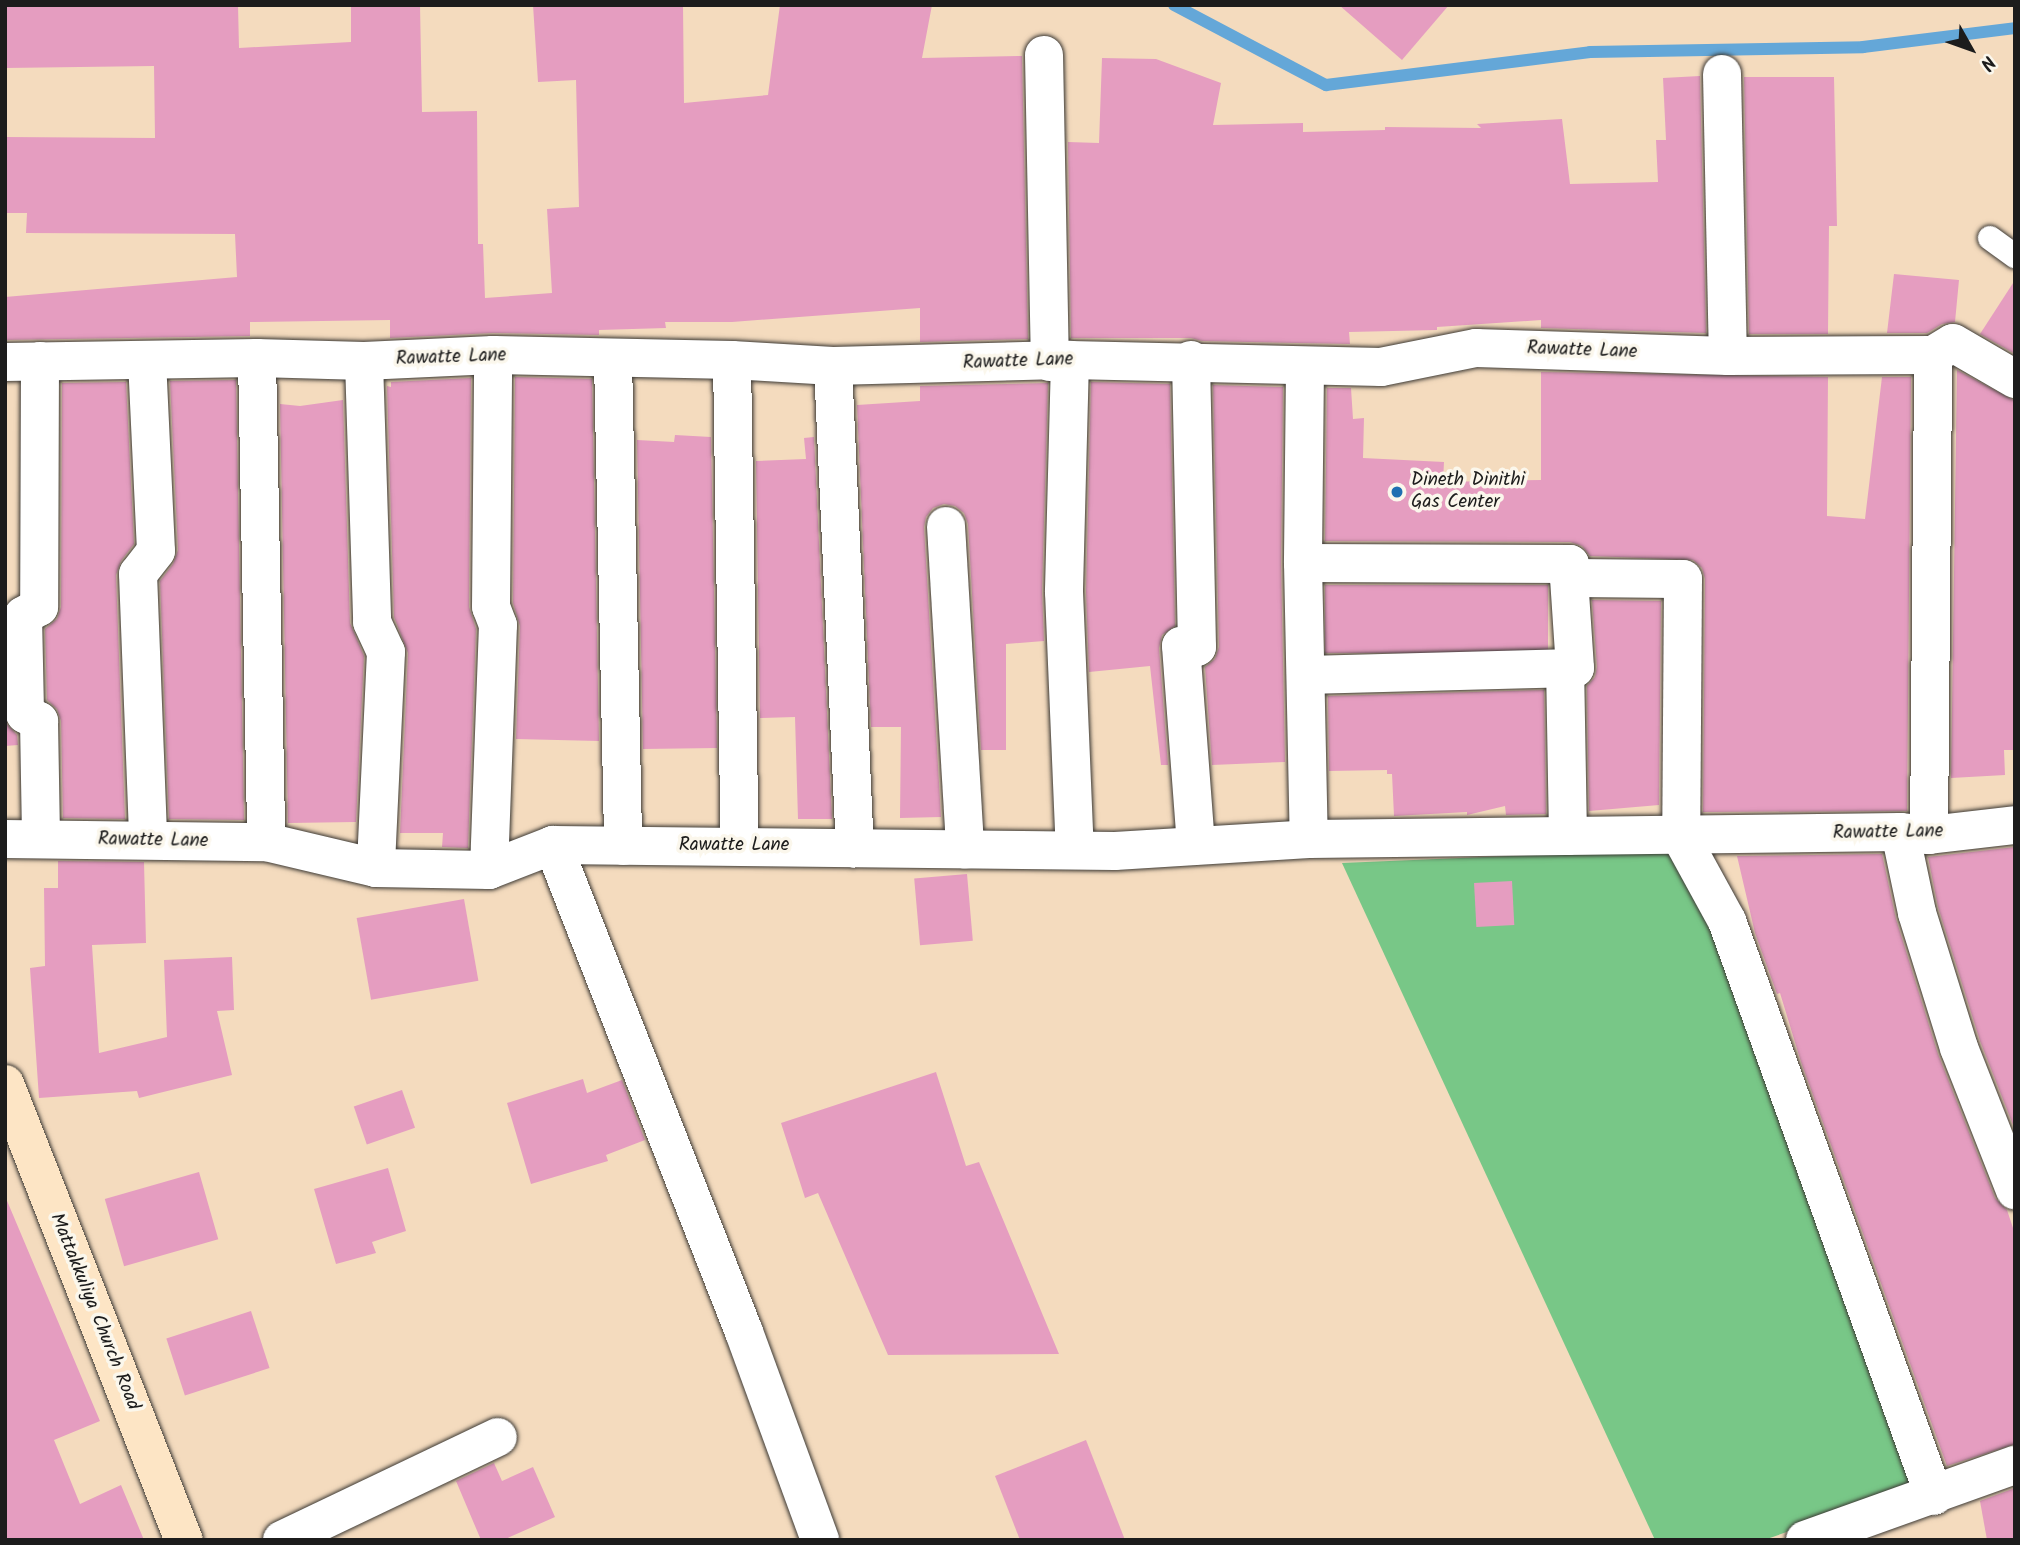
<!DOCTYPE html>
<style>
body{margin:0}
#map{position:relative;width:2020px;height:1545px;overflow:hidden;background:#f4dbbe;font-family:Kalam,sans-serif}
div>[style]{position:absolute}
.green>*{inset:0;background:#78c787}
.stream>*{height:12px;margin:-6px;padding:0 6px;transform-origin:6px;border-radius:6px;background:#64a7d8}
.building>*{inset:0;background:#e59dc0;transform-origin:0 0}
.roads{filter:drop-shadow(0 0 2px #3c3934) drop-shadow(0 0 2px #3c3934)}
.lane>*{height:24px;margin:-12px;padding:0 12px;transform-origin:12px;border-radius:12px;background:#fff}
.street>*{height:38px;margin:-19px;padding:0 19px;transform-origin:19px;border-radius:19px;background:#fff}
.secondary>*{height:38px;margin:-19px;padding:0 19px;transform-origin:19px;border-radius:19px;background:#fde5c5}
.dots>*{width:19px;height:19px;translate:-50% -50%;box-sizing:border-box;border:4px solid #fbf7ec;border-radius:50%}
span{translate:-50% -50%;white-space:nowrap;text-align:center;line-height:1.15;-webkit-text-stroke:7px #fbf7ec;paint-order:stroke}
.street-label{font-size:19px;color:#1c1c1c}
.poi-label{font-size:19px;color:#1c1c1c}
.left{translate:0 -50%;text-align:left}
.frame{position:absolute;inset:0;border:7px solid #1c1c1c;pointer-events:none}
.north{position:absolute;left:1936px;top:14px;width:70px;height:70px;-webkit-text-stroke:5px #fbf7ec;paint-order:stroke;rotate:130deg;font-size:19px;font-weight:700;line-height:28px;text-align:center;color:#1c1c1c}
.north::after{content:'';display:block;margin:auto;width:24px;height:32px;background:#1c1c1c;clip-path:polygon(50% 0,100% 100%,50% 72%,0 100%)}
</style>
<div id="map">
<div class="green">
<div style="clip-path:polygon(1693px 848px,1915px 1487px,1764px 1540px,1655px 1540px,1342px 863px)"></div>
</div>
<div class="stream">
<div style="left:1174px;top:5px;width:172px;rotate:27.8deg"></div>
<div style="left:1326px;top:85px;width:266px;rotate:-7.1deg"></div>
<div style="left:1590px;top:52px;width:273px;rotate:-1deg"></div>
<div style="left:1863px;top:47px;width:153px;rotate:-7.1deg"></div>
</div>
<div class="building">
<div style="clip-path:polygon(5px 5px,238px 5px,239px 48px,351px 42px,351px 5px,420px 5px,422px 112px,477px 111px,478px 244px,483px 244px,485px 298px,552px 293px,547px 209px,579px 207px,576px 80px,538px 82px,533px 5px,683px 5px,684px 103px,768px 95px,780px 5px,932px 5px,922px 58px,1022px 56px,1028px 339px,920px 342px,920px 308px,732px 322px,665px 322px,666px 328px,599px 330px,599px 335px,493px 333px,390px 338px,390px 320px,250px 322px,250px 336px,5px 340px,5px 297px,237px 277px,235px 234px,26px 233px,27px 213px,5px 213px,5px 137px,155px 138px,154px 66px,5px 68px)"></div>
<div style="clip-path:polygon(1339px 5px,1449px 5px,1402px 60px)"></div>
<div style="clip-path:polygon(1102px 58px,1156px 59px,1221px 83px,1213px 125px,1303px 123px,1303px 132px,1385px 130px,1385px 127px,1481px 128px,1477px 124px,1562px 119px,1570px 184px,1658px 182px,1656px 140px,1666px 140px,1663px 78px,1700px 76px,1706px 333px,1541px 328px,1541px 320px,1437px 327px,1437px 330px,1349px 332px,1350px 344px,1202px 341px,1191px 338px,1071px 338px,1068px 142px,1099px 143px)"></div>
<div style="clip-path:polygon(1744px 77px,1834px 77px,1837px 226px,1829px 226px,1828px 334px,1749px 334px)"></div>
<div style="clip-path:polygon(1894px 274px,1959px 280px,1955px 322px,1942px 324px,1927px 333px,1887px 333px)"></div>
<div style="clip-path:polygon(2015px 280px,2015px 354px,1980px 334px)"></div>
<div style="clip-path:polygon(1957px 370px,2015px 401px,2015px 750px,2004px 750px,2005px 775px,1951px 778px)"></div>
<div style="clip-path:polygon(1541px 372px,1828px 377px,1827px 516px,1865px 519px,1882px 377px,1911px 377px,1907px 811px,1703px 812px,1705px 579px,1702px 568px,1693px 560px,1590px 556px,1582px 546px,1570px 542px,1325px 541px,1327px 388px,1351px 388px,1353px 419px,1364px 418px,1363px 458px,1444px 462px,1443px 482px,1541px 480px)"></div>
<div style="clip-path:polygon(515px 377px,592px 379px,599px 741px,516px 739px,520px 626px,513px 603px)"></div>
<div style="clip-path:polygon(471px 378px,469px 607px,476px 629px,468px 848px,442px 847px,443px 833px,400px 833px,408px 653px,394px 617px,387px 386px,391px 387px,391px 382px)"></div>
<div style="clip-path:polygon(236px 380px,244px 820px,169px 819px,160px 581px,173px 564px,178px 550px,170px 381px)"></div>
<div style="clip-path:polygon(126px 382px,134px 544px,121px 561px,116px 575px,125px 819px,63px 818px,61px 721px,57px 709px,47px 700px,45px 629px,57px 619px,61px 607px,62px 383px)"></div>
<div style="clip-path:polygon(1091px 382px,1170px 384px,1175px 626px,1162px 635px,1159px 648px,1168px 765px,1161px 765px,1150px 666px,1089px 672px,1086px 592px)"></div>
<div style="clip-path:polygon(1048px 383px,1042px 591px,1044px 641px,1006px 644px,1006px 750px,981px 750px,968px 524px,964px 513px,955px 506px,944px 504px,933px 508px,926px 517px,924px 527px,941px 817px,900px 818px,901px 727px,871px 727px,857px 405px,920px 401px,920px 386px)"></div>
<div style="clip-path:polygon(1213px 385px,1283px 387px,1281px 563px,1285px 762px,1212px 765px,1205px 667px,1215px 659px,1219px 647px)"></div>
<div style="clip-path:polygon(343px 400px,350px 623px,364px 656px,356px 822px,288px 823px,280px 404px,300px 406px)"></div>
<div style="clip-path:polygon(675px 435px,711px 437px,717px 748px,643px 749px,637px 440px,674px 442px)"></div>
<div style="clip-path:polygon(814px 437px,832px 819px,798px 819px,795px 717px,760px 718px,756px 461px,806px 459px,804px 438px)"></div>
<div style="left:1325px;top:585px;width:223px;height:68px"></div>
<div style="clip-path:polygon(1592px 600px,1661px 601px,1659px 805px,1589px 811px,1587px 686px,1595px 677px,1597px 667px)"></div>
<div style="clip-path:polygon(1544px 690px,1546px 814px,1506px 815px,1505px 806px,1467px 815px,1467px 812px,1394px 816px,1392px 774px,1387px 774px,1387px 770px,1329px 771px,1328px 696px)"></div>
<div style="clip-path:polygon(5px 722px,17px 735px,18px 745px,5px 746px)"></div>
<div style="clip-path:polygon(2015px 847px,2015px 1130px,1980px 1041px,1938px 907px,1928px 857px)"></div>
<div style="clip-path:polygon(1882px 854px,1896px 919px,1938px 1054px,1995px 1198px,2007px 1210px,2015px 1234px,2015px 1444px,1947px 1466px,1801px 1062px,1780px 993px,1777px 994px,1755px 933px,1737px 856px)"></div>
<div style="clip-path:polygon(58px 861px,144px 862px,146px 943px,92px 945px,99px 1053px,167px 1037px,164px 960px,232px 957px,234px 1010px,217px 1011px,232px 1075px,139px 1098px,137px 1091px,39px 1098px,30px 968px,45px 966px,44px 888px,58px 888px)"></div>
<div style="left:967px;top:874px;width:67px;height:53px;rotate:85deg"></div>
<div style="left:1512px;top:881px;width:44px;height:38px;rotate:87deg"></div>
<div style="left:464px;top:899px;width:83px;height:109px;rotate:80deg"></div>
<div style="clip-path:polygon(936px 1072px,966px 1166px,979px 1162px,1059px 1354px,888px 1355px,818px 1193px,805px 1198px,781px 1123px)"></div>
<div style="clip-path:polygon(583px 1079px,587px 1093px,622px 1080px,645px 1140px,606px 1155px,608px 1161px,531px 1184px,507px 1103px)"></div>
<div style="left:402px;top:1090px;width:40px;height:51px;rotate:71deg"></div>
<div style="clip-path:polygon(388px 1168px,406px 1231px,372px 1242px,376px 1253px,336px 1264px,314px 1189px)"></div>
<div style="left:199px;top:1172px;width:70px;height:98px;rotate:74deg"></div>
<div style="clip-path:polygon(5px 1196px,100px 1421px,54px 1440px,80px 1504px,121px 1485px,144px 1540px,5px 1540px)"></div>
<div style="left:251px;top:1311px;width:60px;height:89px;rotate:72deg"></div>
<div style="clip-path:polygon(1086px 1440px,1125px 1540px,1020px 1540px,995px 1476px)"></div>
<div style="clip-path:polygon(494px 1463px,502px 1481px,533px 1467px,555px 1517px,503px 1540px,481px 1540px,456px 1481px)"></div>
<div style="clip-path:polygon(2015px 1488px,2015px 1540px,1987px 1540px,1980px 1501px)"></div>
</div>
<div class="roads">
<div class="lane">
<div style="left:1990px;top:238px;width:31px;rotate:36deg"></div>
</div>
<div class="street">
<div style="left:1044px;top:55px;width:307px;rotate:88.9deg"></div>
<div style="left:1722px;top:74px;width:282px;rotate:88.8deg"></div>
<div style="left:257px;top:358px;width:484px;rotate:88.9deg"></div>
<div style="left:613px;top:359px;width:487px;rotate:88.8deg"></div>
<div style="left:147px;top:360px;width:191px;rotate:87.3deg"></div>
<div style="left:156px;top:551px;width:29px;rotate:128deg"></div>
<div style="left:138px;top:574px;width:266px;rotate:87.8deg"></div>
<div style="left:732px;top:360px;width:486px;rotate:89.1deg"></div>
<div style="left:1070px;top:360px;width:232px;rotate:91.5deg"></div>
<div style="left:1064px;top:592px;width:258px;rotate:87.6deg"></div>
<div style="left:1191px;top:360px;width:287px;rotate:88.8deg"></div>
<div style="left:1197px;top:647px;width:16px;rotate:-176deg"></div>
<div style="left:1181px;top:646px;width:200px;rotate:85.7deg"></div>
<div style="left:40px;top:361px;width:246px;rotate:90.2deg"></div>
<div style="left:39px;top:607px;width:18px;rotate:151deg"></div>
<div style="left:23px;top:616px;width:98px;rotate:88.8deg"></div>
<div style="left:25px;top:714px;width:16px;rotate:27deg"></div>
<div style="left:39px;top:721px;width:118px;rotate:89deg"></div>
<div style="left:364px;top:361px;width:261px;rotate:88.2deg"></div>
<div style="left:372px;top:622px;width:33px;rotate:65deg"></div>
<div style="left:386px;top:652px;width:216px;rotate:92.7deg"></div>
<div style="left:5px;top:362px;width:252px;rotate:-0.9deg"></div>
<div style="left:257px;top:358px;width:107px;rotate:1.6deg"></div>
<div style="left:364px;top:361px;width:129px;rotate:-2.7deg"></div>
<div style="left:493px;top:355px;width:239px;rotate:1.2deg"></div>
<div style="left:732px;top:360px;width:101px;rotate:3.4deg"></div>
<div style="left:833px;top:366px;width:237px;rotate:-1.5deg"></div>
<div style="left:1070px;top:360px;width:311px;rotate:1.3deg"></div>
<div style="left:1381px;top:367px;width:97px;rotate:-11.3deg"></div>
<div style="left:1476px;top:348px;width:252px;rotate:1.8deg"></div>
<div style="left:1728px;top:356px;width:205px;rotate:-0.3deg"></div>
<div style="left:1933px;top:355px;width:23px;rotate:-31deg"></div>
<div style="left:1953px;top:343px;width:72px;rotate:30.1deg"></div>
<div style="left:833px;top:366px;width:483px;rotate:87.4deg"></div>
<div style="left:1305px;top:367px;width:196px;rotate:90.6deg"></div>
<div style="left:1303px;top:563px;width:276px;rotate:88.8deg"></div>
<div style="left:946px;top:526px;width:324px;rotate:86.6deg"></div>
<div style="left:1303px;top:563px;width:267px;rotate:0.2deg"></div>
<div style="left:1570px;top:564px;width:14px;rotate:94deg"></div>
<div style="left:1306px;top:675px;width:259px;rotate:-1.5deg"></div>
<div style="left:1900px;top:832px;width:83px;rotate:78.1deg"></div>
<div style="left:1917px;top:913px;width:141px;rotate:72.7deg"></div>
<div style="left:1959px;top:1048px;width:153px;rotate:68.5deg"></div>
<div style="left:1929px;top:835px;width:480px;rotate:-89.5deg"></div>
<div style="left:1568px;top:836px;width:168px;rotate:-91deg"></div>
<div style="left:1565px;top:668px;width:10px"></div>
<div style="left:1575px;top:668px;width:90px;rotate:-93.8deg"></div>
<div style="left:1569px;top:578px;width:114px;rotate:0.5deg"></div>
<div style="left:1683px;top:579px;width:258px;rotate:90.4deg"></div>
<div style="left:1681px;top:837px;width:96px;rotate:61.3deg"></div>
<div style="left:1727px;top:921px;width:611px;rotate:70.2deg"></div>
<div style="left:5px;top:839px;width:261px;rotate:0.7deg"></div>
<div style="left:266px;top:842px;width:113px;rotate:13.3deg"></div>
<div style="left:376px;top:868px;width:113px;rotate:1deg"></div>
<div style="left:489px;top:870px;width:69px;rotate:-21.3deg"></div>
<div style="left:553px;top:845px;width:562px;rotate:0.61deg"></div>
<div style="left:1115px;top:851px;width:194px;rotate:-3.5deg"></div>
<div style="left:1309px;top:839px;width:591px;rotate:-0.68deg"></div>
<div style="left:1900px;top:832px;width:29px;rotate:6deg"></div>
<div style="left:1929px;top:835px;width:87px;rotate:-6.6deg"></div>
<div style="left:553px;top:845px;width:523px;rotate:68.59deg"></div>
<div style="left:744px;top:1332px;width:221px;rotate:69.9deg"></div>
<div style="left:489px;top:870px;width:245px;rotate:-87.9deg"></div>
<div style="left:498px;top:625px;width:19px;rotate:-111deg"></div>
<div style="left:491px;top:607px;width:252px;rotate:-89.5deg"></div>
<div style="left:282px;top:1540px;width:239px;rotate:-25.5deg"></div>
<div style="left:1805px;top:1540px;width:223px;rotate:-19.7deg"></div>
</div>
<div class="secondary">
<div style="left:5px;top:1084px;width:490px;rotate:68.6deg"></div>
</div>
</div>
<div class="dots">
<div style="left:1397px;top:492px;background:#1f6fb2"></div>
</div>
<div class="street-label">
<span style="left:1582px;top:351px;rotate:2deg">Rawatte Lane</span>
<span style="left:451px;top:358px;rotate:-2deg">Rawatte Lane</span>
<span style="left:1018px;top:362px;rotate:-2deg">Rawatte Lane</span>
<span style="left:1888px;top:833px;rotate:-1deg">Rawatte Lane</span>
<span style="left:153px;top:841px;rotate:1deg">Rawatte Lane</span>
<span style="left:734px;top:846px">Rawatte Lane</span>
<span style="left:94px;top:1312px;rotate:68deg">Mattakkuliya Church Road</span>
</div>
<div class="poi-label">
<span class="left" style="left:1411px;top:492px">Dineth Dinithi<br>Gas Center</span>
</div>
<div class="frame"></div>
<div class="north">N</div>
</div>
